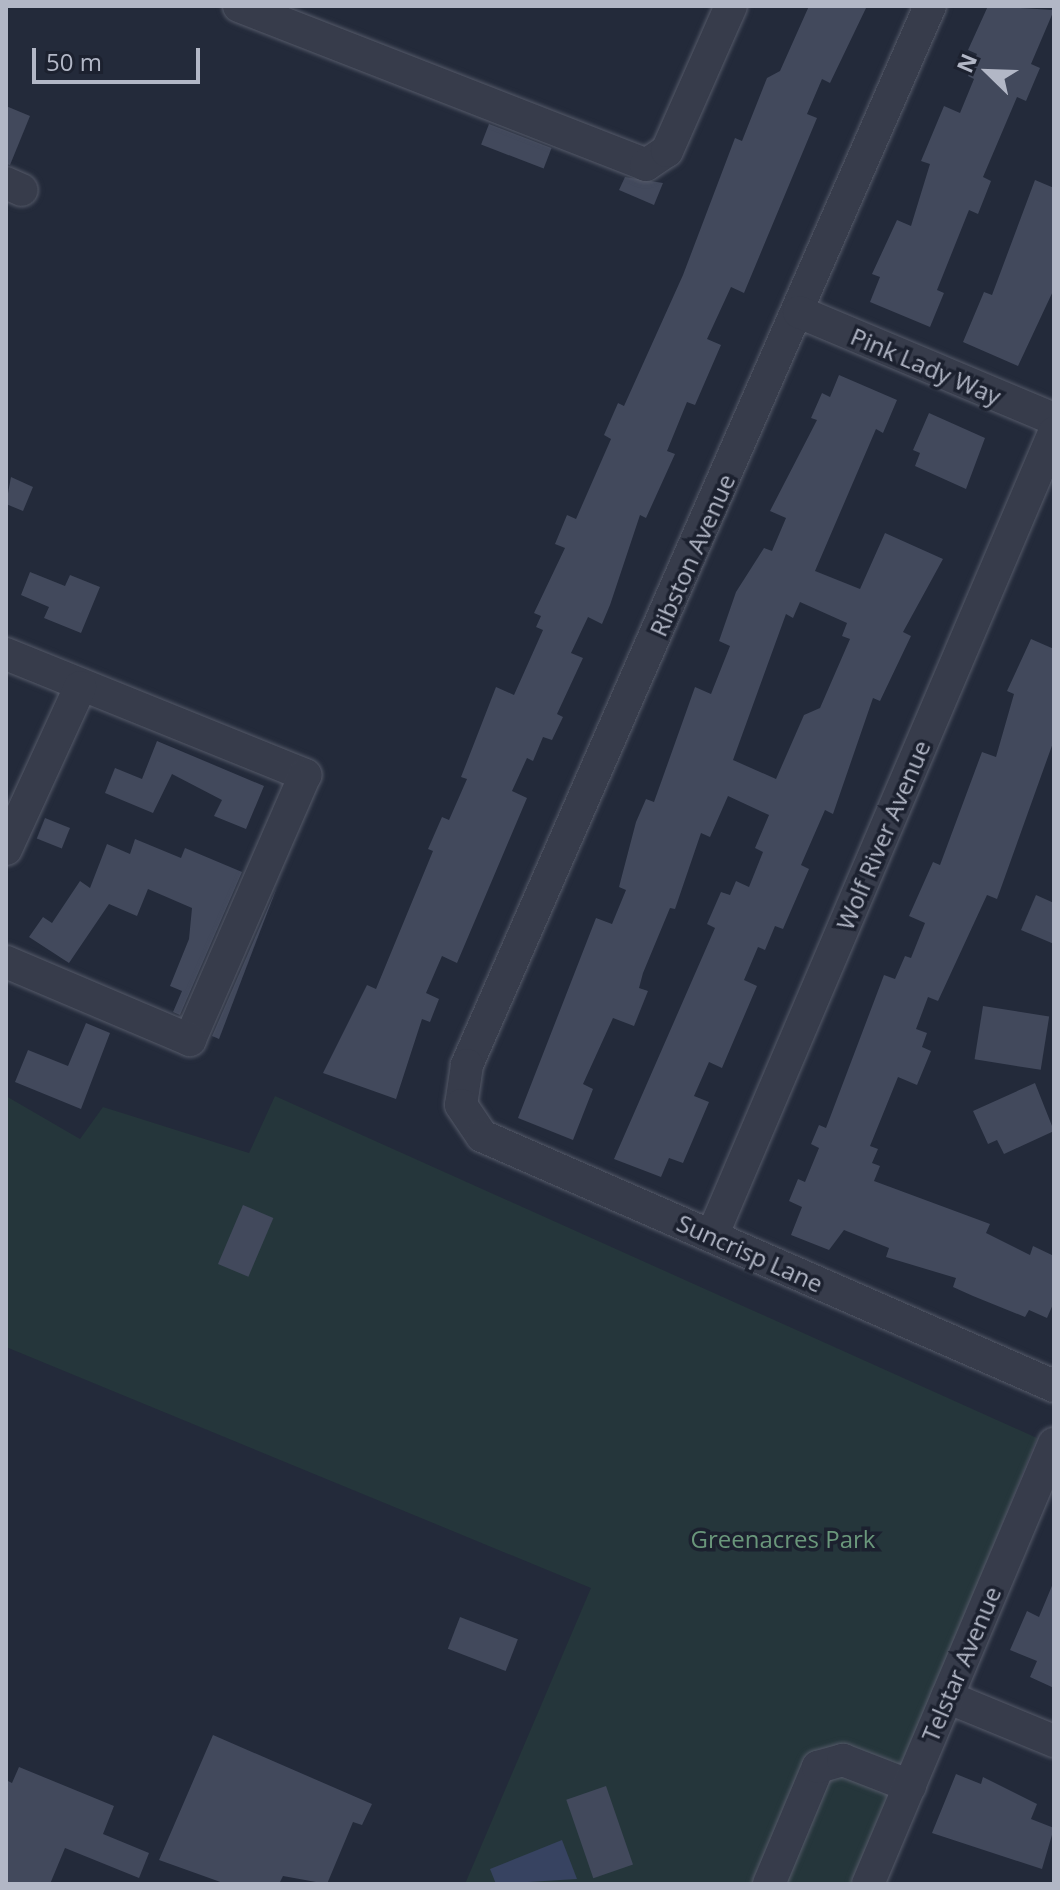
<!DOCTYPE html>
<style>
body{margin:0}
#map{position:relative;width:1060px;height:1890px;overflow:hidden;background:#232a3a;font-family:"Open Sans",sans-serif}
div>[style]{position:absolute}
.green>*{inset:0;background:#25363b}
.water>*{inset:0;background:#374361}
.building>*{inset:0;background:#42495c;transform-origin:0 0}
.roads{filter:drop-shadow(0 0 2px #555a69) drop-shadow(0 0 2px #555a69)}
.minor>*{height:32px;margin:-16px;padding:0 16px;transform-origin:16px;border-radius:16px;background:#373c4b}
span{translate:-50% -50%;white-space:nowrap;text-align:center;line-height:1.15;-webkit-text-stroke:7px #1c212f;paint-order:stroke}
.street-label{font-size:24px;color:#b2b7c6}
.park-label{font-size:24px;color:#6a977b}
.frame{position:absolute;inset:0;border:8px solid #b2b7c6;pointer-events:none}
.north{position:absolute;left:948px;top:32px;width:80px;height:80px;-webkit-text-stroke:6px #1c212f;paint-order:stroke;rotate:293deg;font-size:22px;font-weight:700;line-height:32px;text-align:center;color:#b2b7c6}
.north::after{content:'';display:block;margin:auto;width:28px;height:36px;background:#b2b7c6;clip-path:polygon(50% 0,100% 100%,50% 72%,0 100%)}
.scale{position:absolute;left:32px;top:48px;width:168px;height:36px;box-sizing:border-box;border:4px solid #b2b7c6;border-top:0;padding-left:10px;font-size:24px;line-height:28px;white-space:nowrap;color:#b2b7c6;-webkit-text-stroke:6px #1c212f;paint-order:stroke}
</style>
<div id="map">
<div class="green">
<div style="clip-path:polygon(6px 1096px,80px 1139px,103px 1107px,249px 1153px,275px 1096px,1037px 1438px,856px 1884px,465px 1884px,591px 1588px,6px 1347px)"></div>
</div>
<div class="water">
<div style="clip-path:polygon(562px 1840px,577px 1879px,496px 1884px,490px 1869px)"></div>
</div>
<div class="building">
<div style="clip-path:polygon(809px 6px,867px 6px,830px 83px,822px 79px,807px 114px,817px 118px,744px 293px,731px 287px,707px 339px,721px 345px,695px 405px,687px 402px,667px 451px,675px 454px,646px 518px,640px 515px,610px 605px,602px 624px,588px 617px,571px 653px,583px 658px,557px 714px,563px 717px,552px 740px,543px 737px,533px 761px,527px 758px,512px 791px,527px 798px,457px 963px,442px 956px,426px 993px,439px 999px,430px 1022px,422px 1019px,396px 1099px,323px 1073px,367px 985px,376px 989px,433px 851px,428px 849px,442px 817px,449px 820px,467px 779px,461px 777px,496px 687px,514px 695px,543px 630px,536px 627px,541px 616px,534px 613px,565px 548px,555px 544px,567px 515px,576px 519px,611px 439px,604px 435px,618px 403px,624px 406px,683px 275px,735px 138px,742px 141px,767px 78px,780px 71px)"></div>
<div style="clip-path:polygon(988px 6px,1054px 10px,1031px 64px,1040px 68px,1026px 101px,1017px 97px,983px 177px,991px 181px,978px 214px,969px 210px,937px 290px,944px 293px,930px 327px,870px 302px,880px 277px,872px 274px,897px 220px,911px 226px,930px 164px,921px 161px,944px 106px,960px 113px,974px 79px,968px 76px,977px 54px,968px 50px)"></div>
<div style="clip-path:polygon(6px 106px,30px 116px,10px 165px,6px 164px)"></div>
<div style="left:489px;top:124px;width:67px;height:22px;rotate:21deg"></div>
<div style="clip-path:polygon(625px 177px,663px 183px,654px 205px,619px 190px)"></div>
<div style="clip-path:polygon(1035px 180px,1054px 188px,1054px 289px,1018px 366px,963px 342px,984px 292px,992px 295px)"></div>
<div style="clip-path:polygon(evenodd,839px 375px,897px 400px,883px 433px,876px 429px,815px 571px,860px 589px,885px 533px,943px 559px,903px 632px,911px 636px,880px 701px,873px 698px,833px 814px,825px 810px,801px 865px,809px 869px,783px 929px,775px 926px,765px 950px,758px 947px,744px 980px,757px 986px,722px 1068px,709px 1062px,694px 1096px,709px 1102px,683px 1163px,669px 1158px,661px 1177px,614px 1159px,715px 928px,707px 924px,721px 892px,730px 895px,736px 881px,749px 887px,763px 852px,755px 848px,769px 815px,728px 796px,710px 837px,701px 833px,675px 909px,670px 908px,643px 973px,639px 988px,648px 991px,634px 1026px,613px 1018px,583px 1084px,593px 1089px,573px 1140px,518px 1118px,596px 918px,612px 924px,626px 890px,619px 887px,636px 822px,646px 799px,654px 802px,695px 687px,711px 694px,730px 646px,719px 641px,736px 592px,764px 548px,772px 551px,786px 518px,770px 511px,817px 420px,811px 418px,822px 393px,830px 397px,839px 375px,800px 602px,847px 623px,842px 636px,850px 639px,820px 708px,804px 715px,776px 779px,733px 760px,786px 614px,793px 618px,800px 602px)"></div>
<div style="clip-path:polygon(929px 413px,985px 438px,966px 489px,915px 466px,920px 453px,913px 450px)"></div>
<div style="clip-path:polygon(11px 477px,33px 487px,23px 511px,6px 504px)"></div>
<div style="clip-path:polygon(30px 572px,65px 586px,70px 575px,100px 587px,81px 633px,44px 618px,49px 607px,21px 595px)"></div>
<div style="clip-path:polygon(1031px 639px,1054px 649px,1054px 740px,997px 899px,987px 895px,938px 1001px,928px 997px,916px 1029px,927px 1033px,922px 1047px,931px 1051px,917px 1085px,898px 1077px,870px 1146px,878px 1149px,872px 1163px,880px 1166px,874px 1181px,990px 1224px,986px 1233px,1030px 1255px,1033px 1246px,1054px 1256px,1054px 1302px,1047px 1318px,1029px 1310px,1025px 1317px,973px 1296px,953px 1287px,956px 1278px,886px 1257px,889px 1248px,844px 1230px,829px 1250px,791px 1235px,802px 1207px,789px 1201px,798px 1179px,805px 1182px,819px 1148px,811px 1144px,819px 1125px,826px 1128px,884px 975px,895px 979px,905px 956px,911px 958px,925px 923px,909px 916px,933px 862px,940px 865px,982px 752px,996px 757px,1014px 694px,1007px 691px)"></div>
<div style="clip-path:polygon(157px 741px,264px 786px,246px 829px,214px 816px,222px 800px,172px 774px,153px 813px,105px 793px,115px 768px,142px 779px)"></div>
<div style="left:45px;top:818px;width:27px;height:22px;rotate:22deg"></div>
<div style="clip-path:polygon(135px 839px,181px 858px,185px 848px,242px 872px,180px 1015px,173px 1012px,182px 991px,170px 986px,189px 939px,192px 908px,148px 889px,137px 916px,109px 904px,69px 963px,29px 937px,43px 917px,52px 923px,80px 881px,90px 888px,107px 844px,130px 854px)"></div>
<div style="clip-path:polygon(277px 887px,219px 1039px,212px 1036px)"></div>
<div style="clip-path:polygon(1036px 895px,1054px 903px,1054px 944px,1021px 930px)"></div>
<div style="left:983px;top:1006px;width:67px;height:54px;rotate:9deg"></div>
<div style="clip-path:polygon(86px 1023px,110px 1033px,81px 1109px,15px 1082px,28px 1050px,68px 1066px)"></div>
<div style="clip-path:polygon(1035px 1083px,1054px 1131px,1004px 1154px,997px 1140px,988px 1144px,973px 1111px)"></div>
<div style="left:243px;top:1205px;width:33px;height:64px;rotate:23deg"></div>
<div style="clip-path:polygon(1054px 1581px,1054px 1688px,1030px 1677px,1037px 1661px,1010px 1650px,1027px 1611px,1039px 1617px)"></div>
<div style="left:460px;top:1617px;width:62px;height:34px;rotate:21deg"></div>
<div style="clip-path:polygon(213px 1735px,372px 1804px,362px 1825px,353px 1822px,327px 1884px,283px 1876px,279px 1884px,226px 1884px,159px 1860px)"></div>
<div style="clip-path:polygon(19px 1767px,114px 1806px,103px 1834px,149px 1853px,139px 1878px,65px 1848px,50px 1884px,6px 1884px,6px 1780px,12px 1783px)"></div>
<div style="clip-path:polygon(956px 1774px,981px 1784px,983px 1777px,1037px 1804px,1031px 1819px,1054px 1828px,1042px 1869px,932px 1833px)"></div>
<div style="left:606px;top:1786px;width:83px;height:42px;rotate:71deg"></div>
</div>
<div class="roads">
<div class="minor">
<div style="left:239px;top:6px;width:437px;rotate:21.3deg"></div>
<div style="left:646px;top:165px;width:25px;rotate:-34deg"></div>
<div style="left:667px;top:151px;width:158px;rotate:-66.2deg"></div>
<div style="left:930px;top:6px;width:1156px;rotate:113.62deg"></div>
<div style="left:467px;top:1065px;width:40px;rotate:98.5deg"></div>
<div style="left:461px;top:1105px;width:37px;rotate:56deg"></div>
<div style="left:482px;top:1136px;width:624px;rotate:23.61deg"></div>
<div style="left:6px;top:183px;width:17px;rotate:24deg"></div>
<div style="left:799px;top:312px;width:277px;rotate:22.8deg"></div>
<div style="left:6px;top:654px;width:323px;rotate:22deg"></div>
<div style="left:305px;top:775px;width:289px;rotate:113.5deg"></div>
<div style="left:190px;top:1040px;width:200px;rotate:-157deg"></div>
<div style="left:6px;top:849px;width:178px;rotate:-65.4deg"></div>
<div style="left:712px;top:1236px;width:873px;rotate:-66.93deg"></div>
<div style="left:947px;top:1697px;width:116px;rotate:22.4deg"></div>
<div style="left:769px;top:1884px;width:127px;rotate:-67.3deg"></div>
<div style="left:818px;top:1767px;width:26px;rotate:-16deg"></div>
<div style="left:843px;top:1760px;width:72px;rotate:21.2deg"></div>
<div style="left:868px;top:1884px;width:478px;rotate:-67.1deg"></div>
</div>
</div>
<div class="street-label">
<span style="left:926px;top:366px;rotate:23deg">Pink Lady Way</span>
<span style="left:692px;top:555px;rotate:-66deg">Ribston Avenue</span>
<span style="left:883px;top:835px;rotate:-67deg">Wolf River Avenue</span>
<span style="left:750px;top:1253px;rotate:24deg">Suncrisp Lane</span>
<span style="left:961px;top:1664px;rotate:-67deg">Telstar Avenue</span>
</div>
<div class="park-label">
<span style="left:783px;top:1539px">Greenacres Park</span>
</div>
<div class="frame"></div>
<div class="north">N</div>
<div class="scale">50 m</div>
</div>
